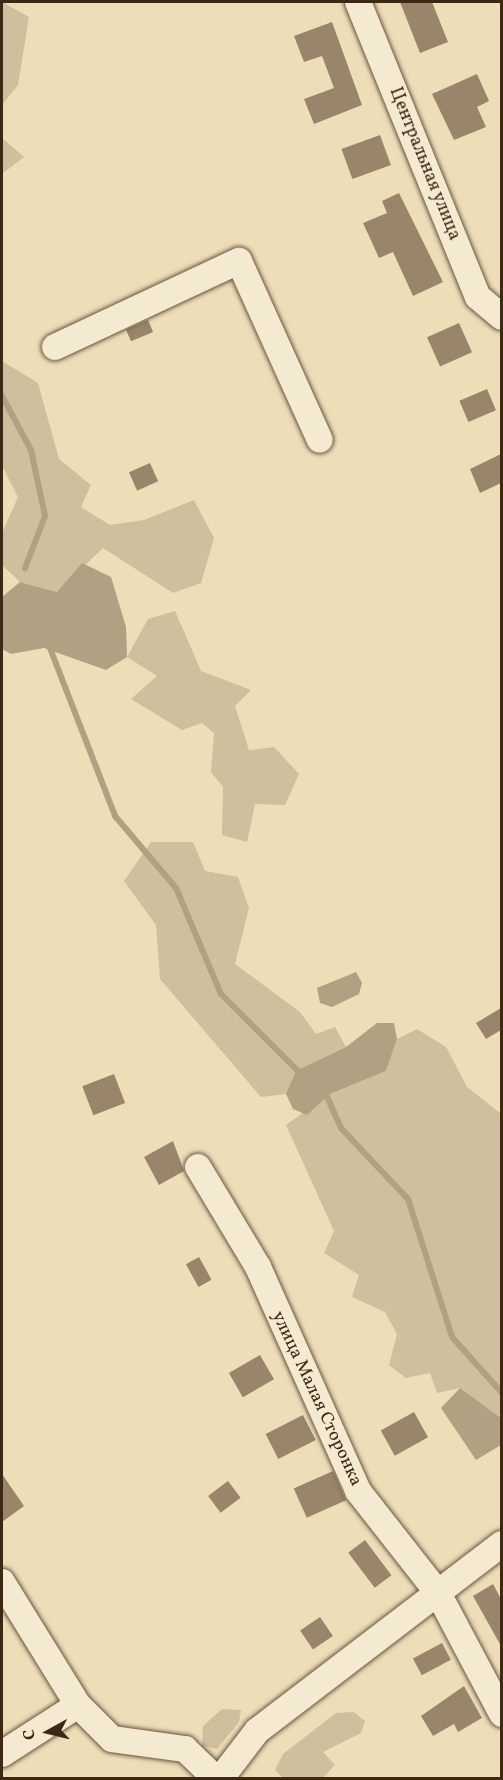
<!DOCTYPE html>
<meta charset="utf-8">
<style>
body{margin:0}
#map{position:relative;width:503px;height:1780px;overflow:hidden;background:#eddeb8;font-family:Vollkorn,serif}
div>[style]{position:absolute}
.green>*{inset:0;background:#cfbf9c}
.water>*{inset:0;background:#b1a081}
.stream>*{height:6px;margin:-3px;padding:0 3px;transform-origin:3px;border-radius:3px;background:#b1a081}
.building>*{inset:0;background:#99866a;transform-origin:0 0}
.roads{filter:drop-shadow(0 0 2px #69553e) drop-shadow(0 0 2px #69553e)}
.minor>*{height:26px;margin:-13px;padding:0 13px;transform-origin:13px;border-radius:13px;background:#f3ead1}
span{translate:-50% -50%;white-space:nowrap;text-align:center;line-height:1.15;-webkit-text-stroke:4.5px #f3ead1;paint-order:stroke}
.street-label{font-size:18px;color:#3d2715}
.frame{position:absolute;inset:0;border:3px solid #3d2715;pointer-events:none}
.north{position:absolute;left:18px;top:1702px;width:60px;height:60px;-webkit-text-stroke:4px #f3ead1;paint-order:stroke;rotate:262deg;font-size:16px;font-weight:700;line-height:24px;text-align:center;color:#3d2715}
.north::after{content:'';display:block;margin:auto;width:21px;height:27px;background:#3d2715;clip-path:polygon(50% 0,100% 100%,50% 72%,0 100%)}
</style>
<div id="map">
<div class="green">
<div style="clip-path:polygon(2px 2px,29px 17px,18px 85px,2px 105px)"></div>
<div style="clip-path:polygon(2px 138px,24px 157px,2px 174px)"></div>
<div style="clip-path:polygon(2px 361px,38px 383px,59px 459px,91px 485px,81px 507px,110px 525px,144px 520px,194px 500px,214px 538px,201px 583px,173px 593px,103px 548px,57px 592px,20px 582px,2px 565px,2px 533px,18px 497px,2px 466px)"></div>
<div style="clip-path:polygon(175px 611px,201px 671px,251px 690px,235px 706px,249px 750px,274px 747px,299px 774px,285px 805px,255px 804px,247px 842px,222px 835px,223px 787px,211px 772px,214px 733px,202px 723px,182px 730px,131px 699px,157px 676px,127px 657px,148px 619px)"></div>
<div style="clip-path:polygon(151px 842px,193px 842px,205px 871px,238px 877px,249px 908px,235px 964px,300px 1012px,316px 1034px,335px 1027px,346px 1047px,297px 1071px,286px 1094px,261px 1097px,160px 979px,156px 925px,124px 881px)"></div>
<div style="clip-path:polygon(417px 1029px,446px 1047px,467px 1087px,500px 1113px,501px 1418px,460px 1388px,437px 1393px,430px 1373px,406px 1378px,389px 1365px,397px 1334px,385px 1312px,352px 1297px,359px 1275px,324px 1253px,334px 1231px,286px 1125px,330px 1094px,386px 1071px,397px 1039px)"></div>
<div style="clip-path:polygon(222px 1709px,241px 1710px,239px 1722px,217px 1749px,202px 1746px,203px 1726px)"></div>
<div style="clip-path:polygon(354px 1712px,365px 1721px,361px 1733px,323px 1752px,335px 1765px,323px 1778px,283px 1778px,275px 1770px,283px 1754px,336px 1713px)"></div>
</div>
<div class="water">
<div style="clip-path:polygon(82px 563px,111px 577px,126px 627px,127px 657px,106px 670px,44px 648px,11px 654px,2px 649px,2px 597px,20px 582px,57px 592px)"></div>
<div style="clip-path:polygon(356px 972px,362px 983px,359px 994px,332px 1007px,320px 1003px,317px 988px)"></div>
<div style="clip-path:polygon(377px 1023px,394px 1023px,397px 1039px,386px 1071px,330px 1094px,307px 1115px,293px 1109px,286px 1094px,296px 1071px,346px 1047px)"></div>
<div style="clip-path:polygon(460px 1388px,501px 1418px,501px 1445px,476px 1460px,441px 1408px)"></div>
</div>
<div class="stream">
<div style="left:2px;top:396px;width:61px;rotate:61.8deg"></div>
<div style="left:31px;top:450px;width:67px;rotate:78deg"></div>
<div style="left:45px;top:516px;width:56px;rotate:111deg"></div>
<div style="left:48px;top:643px;width:186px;rotate:68.8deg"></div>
<div style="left:115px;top:816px;width:94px;rotate:49.7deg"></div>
<div style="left:176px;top:888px;width:115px;rotate:67deg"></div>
<div style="left:221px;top:994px;width:113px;rotate:45deg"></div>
<div style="left:324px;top:1090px;width:42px;rotate:65.9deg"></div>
<div style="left:341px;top:1128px;width:98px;rotate:46.7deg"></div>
<div style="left:408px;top:1199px;width:145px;rotate:72.3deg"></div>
<div style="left:452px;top:1337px;width:75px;rotate:48.2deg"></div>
</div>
<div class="building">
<div style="clip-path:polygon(400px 2px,432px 2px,448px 42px,420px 53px)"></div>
<div style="clip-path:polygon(332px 22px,362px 105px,314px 124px,304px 99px,334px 88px,322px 56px,304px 62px,294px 36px)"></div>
<div style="clip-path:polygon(477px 74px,489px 101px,477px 107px,486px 127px,454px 140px,432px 94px)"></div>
<div style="left:380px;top:135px;width:32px;height:41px;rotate:70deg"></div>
<div style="clip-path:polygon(399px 193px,443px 282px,413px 296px,393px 252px,379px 258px,363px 223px,387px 213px,382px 201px)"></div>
<div style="left:148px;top:320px;width:13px;height:24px;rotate:67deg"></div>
<div style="left:459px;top:323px;width:32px;height:35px;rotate:66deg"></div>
<div style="left:487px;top:389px;width:23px;height:30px;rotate:67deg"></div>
<div style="clip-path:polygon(501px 454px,501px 483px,480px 493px,470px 469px)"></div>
<div style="left:150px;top:463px;width:20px;height:23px;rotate:66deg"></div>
<div style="clip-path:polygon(501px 1008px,501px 1030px,486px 1039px,476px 1023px)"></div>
<div style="left:114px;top:1074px;width:31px;height:34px;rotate:69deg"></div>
<div style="clip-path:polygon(173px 1141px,184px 1171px,159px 1185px,144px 1157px)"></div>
<div style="left:199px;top:1257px;width:26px;height:15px;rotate:61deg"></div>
<div style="left:260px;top:1355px;width:28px;height:36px;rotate:60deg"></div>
<div style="left:414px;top:1412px;width:29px;height:38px;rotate:61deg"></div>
<div style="left:303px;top:1415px;width:28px;height:42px;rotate:63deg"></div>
<div style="left:333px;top:1471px;width:32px;height:43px;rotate:66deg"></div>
<div style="clip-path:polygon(2px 1474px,24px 1506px,2px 1522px)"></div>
<div style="left:228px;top:1481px;width:21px;height:25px;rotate:53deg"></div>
<div style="left:365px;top:1540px;width:44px;height:21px;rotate:53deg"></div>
<div style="clip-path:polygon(493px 1584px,501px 1599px,501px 1646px,473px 1596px)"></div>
<div style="left:320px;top:1617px;width:23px;height:24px;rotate:56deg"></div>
<div style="left:442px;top:1643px;width:19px;height:33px;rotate:62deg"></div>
<div style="clip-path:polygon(464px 1686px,482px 1718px,458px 1732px,454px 1724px,433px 1736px,421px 1716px)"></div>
</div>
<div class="roads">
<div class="minor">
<div style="left:358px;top:2px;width:318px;rotate:67.9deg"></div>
<div style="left:478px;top:297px;width:31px;rotate:40deg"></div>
<div style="left:55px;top:347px;width:203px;rotate:-25.1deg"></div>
<div style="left:239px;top:261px;width:196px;rotate:65.7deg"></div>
<div style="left:198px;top:1167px;width:117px;rotate:59deg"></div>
<div style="left:258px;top:1267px;width:245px;rotate:65.9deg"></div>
<div style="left:358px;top:1491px;width:130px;rotate:51.9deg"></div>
<div style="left:438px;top:1593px;width:137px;rotate:62.1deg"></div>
<div style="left:2px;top:1582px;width:145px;rotate:58.3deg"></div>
<div style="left:2px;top:1754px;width:90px;rotate:-32.8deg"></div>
<div style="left:78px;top:1705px;width:48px;rotate:45deg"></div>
<div style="left:112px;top:1739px;width:74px;rotate:7.8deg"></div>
<div style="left:185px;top:1749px;width:42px;rotate:44deg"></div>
<div style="left:221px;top:1778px;width:59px;rotate:-52.5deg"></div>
<div style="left:257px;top:1731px;width:308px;rotate:-37.4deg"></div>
</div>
</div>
<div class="street-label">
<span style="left:424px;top:164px;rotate:68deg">Центральная улица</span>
<span style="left:316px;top:1399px;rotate:65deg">улица Малая Сторонка</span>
</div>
<div class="frame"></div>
<div class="north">С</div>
</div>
